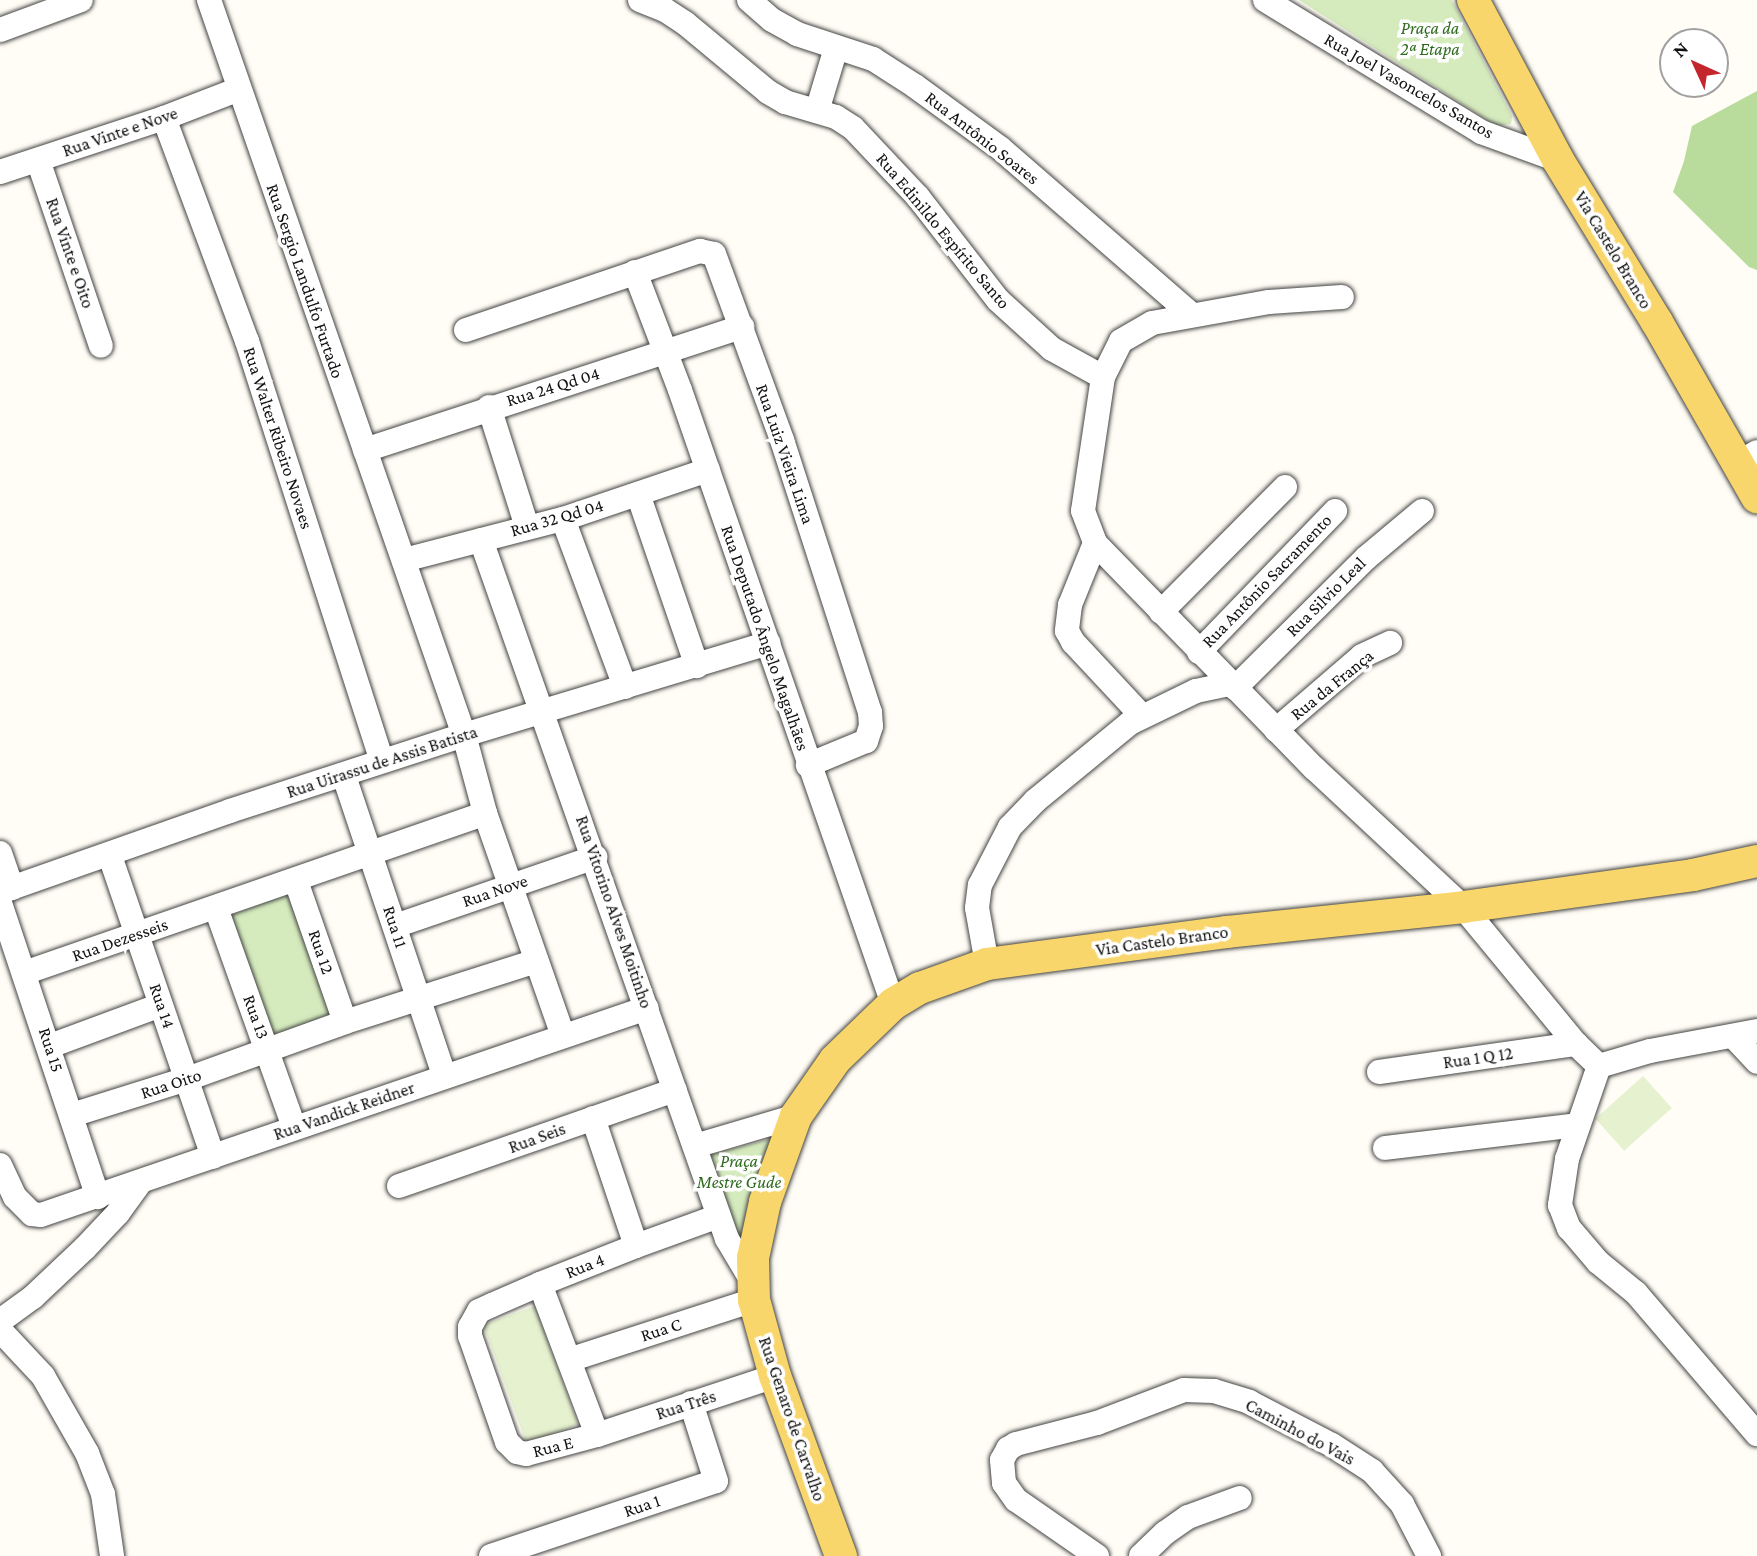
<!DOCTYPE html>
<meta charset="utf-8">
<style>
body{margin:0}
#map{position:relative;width:1757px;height:1556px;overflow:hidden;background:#fffdf5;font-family:"Crimson Pro",serif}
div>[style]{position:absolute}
.green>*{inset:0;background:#d5ebbd;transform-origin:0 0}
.forest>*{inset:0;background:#b9dc9c}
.pitch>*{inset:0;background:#e6f2cf;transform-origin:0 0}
.roads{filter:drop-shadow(0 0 2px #444) drop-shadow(0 0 2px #444)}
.minor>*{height:24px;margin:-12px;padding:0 12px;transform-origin:12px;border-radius:12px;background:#fff}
.major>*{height:32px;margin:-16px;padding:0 16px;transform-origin:16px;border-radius:16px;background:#f9d66b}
span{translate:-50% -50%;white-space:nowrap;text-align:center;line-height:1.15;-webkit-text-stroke:7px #fff;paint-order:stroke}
.park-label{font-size:18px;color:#2f6b1f;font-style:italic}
.street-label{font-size:18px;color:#111}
.north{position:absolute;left:1659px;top:28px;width:70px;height:70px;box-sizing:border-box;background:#fff;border:2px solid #a0a0a0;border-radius:50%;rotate:315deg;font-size:19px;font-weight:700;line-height:28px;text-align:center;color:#111}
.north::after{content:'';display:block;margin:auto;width:24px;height:32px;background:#c4262e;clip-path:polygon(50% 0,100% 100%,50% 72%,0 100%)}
</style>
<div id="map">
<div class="green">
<div style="clip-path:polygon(1299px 0,1452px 0,1512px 116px,1511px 124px,1497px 126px)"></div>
<div style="left:291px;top:893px;width:133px;height:66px;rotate:70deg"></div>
<div style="clip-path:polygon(775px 1138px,740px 1239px,708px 1155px)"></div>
</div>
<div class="forest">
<div style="clip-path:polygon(1757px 91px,1757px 270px,1749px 267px,1673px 192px,1684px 161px,1692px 126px)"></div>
</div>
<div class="pitch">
<div style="left:1643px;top:1076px;width:43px;height:64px;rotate:48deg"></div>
<div style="left:535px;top:1306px;width:126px;height:55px;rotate:70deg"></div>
</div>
<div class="roads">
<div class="minor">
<div style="left:209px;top:0;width:778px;rotate:70.87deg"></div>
<div style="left:464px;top:735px;width:81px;rotate:74.9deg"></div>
<div style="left:485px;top:813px;width:236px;rotate:70.7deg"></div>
<div style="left:640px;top:0;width:27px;rotate:22deg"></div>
<div style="left:665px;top:10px;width:24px;rotate:33deg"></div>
<div style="left:685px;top:23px;width:108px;rotate:39.7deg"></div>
<div style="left:768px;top:92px;width:20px;rotate:30deg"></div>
<div style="left:785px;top:102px;width:53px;rotate:16.4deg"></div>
<div style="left:836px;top:117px;width:20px;rotate:33deg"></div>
<div style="left:853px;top:128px;width:95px;rotate:46.7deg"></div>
<div style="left:918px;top:197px;width:130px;rotate:52.2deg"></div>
<div style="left:998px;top:300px;width:73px;rotate:42.2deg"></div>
<div style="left:1052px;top:349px;width:58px;rotate:28.8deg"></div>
<div style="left:1103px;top:377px;width:135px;rotate:98.5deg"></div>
<div style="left:1083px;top:511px;width:34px;rotate:69deg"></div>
<div style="left:1095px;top:543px;width:315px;rotate:45.8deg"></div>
<div style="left:1315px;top:769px;width:202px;rotate:43deg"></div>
<div style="left:1463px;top:907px;width:178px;rotate:50.5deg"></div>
<div style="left:1576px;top:1044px;width:32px;rotate:44deg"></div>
<div style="left:749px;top:0;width:30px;rotate:41deg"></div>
<div style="left:772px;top:20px;width:29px;rotate:29deg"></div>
<div style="left:797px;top:34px;width:80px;rotate:18.2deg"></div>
<div style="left:873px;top:59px;width:50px;rotate:32.7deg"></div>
<div style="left:915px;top:86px;width:105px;rotate:36.1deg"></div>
<div style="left:1000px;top:148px;width:253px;rotate:41deg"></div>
<div style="left:1265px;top:0;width:253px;rotate:31.4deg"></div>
<div style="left:1481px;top:132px;width:82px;rotate:20deg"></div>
<div style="left:0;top:30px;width:86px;rotate:-20.3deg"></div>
<div style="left:817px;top:111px;width:66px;rotate:-73.2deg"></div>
<div style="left:164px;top:118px;width:238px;rotate:69.6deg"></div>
<div style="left:247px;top:341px;width:441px;rotate:72.2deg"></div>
<div style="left:38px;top:160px;width:196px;rotate:71.3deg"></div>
<div style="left:0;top:172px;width:173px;rotate:-18.2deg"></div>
<div style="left:164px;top:118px;width:80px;rotate:-21.1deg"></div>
<div style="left:635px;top:272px;width:126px;rotate:69.1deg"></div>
<div style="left:680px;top:390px;width:650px;rotate:70.87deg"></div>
<div style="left:466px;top:330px;width:247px;rotate:-18.7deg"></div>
<div style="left:700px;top:251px;width:14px;rotate:12deg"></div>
<div style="left:714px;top:254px;width:198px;rotate:69.9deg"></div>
<div style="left:782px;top:440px;width:286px;rotate:72.1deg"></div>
<div style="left:870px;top:712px;width:14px;rotate:86deg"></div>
<div style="left:871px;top:726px;width:16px;rotate:108deg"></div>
<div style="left:866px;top:741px;width:63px;rotate:157.5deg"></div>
<div style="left:1103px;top:377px;width:40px;rotate:-63.4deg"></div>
<div style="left:1121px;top:341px;width:36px;rotate:-30deg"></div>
<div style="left:1152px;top:323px;width:119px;rotate:-10.2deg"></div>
<div style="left:1269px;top:302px;width:73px;rotate:-3.9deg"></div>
<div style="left:489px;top:407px;width:126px;rotate:72.4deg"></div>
<div style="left:365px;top:450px;width:397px;rotate:-18.1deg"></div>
<div style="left:1737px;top:464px;width:23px;rotate:-31deg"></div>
<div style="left:638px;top:494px;width:182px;rotate:71.1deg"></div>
<div style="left:563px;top:519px;width:179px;rotate:69.7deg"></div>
<div style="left:481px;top:540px;width:741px;rotate:70.61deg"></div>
<div style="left:727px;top:1239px;width:49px;rotate:59.2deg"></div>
<div style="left:1095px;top:543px;width:67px;rotate:112deg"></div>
<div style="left:1070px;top:605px;width:26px;rotate:97deg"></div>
<div style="left:1067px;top:631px;width:13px;rotate:61deg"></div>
<div style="left:1073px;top:642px;width:101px;rotate:47deg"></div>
<div style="left:404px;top:560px;width:164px;rotate:-14.5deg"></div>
<div style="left:563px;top:519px;width:153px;rotate:-18.7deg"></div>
<div style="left:1161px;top:612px;width:176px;rotate:-45.2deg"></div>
<div style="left:1199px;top:652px;width:196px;rotate:-46deg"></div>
<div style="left:1235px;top:688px;width:185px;rotate:-44.8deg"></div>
<div style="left:1366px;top:558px;width:73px;rotate:-40deg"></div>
<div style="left:1276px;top:730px;width:113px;rotate:-40.7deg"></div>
<div style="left:1362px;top:656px;width:31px;rotate:-25deg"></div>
<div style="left:344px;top:776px;width:317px;rotate:71.5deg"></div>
<div style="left:0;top:853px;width:37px;rotate:71deg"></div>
<div style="left:110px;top:856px;width:318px;rotate:71.1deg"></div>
<div style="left:296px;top:881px;width:149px;rotate:70.8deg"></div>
<div style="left:0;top:892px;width:244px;rotate:-19.4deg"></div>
<div style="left:230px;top:811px;width:246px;rotate:-18deg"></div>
<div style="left:464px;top:735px;width:318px;rotate:-16.8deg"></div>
<div style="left:0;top:903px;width:310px;rotate:71.6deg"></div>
<div style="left:216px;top:908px;width:232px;rotate:70.4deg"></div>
<div style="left:395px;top:926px;width:212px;rotate:-19deg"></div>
<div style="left:987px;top:964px;width:57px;rotate:-100.1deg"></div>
<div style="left:977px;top:908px;width:23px;rotate:-83deg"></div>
<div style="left:980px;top:885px;width:65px;rotate:-62.7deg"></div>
<div style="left:1010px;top:827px;width:36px;rotate:-46deg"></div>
<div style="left:1035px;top:801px;width:123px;rotate:-39.4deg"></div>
<div style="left:1130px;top:723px;width:73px;rotate:-25.9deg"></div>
<div style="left:1196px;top:691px;width:34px;rotate:-12deg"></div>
<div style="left:24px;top:973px;width:488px;rotate:-19.1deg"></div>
<div style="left:1734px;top:1037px;width:34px;rotate:47deg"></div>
<div style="left:50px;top:1046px;width:118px;rotate:-20.3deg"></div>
<div style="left:1599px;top:1066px;width:98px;rotate:109deg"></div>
<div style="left:1567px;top:1159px;width:47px;rotate:98.7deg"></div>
<div style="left:1560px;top:1205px;width:25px;rotate:69deg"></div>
<div style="left:1569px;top:1228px;width:45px;rotate:49.5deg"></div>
<div style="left:1598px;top:1262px;width:49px;rotate:39.2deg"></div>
<div style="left:1636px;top:1293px;width:186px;rotate:49.4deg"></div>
<div style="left:1599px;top:1066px;width:53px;rotate:-16.4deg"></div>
<div style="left:1650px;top:1051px;width:109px;rotate:-10.6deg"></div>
<div style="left:1379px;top:1072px;width:199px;rotate:-8.1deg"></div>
<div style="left:72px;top:1115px;width:121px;rotate:-17.4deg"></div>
<div style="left:187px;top:1079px;width:168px;rotate:-19.8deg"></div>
<div style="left:345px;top:1022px;width:201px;rotate:-17.7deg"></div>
<div style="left:593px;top:1118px;width:135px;rotate:71.4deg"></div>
<div style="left:695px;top:1146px;width:105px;rotate:-16.5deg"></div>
<div style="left:1385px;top:1148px;width:194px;rotate:-6.8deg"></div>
<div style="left:0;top:1165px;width:35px;rotate:65deg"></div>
<div style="left:15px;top:1197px;width:24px;rotate:45deg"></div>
<div style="left:32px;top:1214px;width:9px;rotate:6deg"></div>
<div style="left:41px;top:1215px;width:640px;rotate:-18.86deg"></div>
<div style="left:399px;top:1186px;width:292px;rotate:-19.2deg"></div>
<div style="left:540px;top:1284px;width:161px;rotate:69.3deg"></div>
<div style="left:597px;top:1435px;width:73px;rotate:165deg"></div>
<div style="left:526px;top:1454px;width:9px;rotate:-167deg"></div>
<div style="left:517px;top:1452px;width:14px;rotate:-135deg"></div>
<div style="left:507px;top:1442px;width:112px;rotate:-109.2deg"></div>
<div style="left:470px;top:1336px;width:9px;rotate:-90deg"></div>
<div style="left:470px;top:1327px;width:18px;rotate:-61deg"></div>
<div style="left:479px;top:1311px;width:14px;rotate:-25deg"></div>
<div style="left:492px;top:1305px;width:52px;rotate:-23.6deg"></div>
<div style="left:540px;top:1284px;width:103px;rotate:-21.6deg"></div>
<div style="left:636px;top:1246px;width:88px;rotate:-19.9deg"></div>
<div style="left:0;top:1321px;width:41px;rotate:-36deg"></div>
<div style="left:33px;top:1297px;width:71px;rotate:-43.3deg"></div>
<div style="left:85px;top:1248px;width:48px;rotate:-46.7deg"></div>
<div style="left:118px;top:1213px;width:37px;rotate:-54deg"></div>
<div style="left:0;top:1330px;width:63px;rotate:46.9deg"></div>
<div style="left:43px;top:1376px;width:89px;rotate:60.3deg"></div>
<div style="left:87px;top:1453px;width:44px;rotate:68.7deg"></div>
<div style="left:103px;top:1494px;width:63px;rotate:81.7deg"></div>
<div style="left:569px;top:1360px;width:194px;rotate:-18deg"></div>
<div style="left:597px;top:1435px;width:188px;rotate:-18.3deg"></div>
<div style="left:491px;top:1556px;width:237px;rotate:-18.4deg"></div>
<div style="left:716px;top:1481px;width:82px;rotate:-107.8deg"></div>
<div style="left:1097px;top:1556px;width:98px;rotate:-145.3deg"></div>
<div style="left:1016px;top:1500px;width:21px;rotate:-125deg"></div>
<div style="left:1004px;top:1483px;width:23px;rotate:-95deg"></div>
<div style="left:1002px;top:1460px;width:13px;rotate:-61deg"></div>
<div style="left:1008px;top:1449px;width:9px;rotate:-32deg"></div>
<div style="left:1016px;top:1444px;width:84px;rotate:-14.5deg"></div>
<div style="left:1097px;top:1423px;width:93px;rotate:-20.8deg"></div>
<div style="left:1184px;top:1390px;width:30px;rotate:2deg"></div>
<div style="left:1214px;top:1391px;width:37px;rotate:17deg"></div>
<div style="left:1249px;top:1402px;width:93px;rotate:27.4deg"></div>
<div style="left:1332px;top:1445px;width:48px;rotate:33deg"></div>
<div style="left:1372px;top:1471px;width:45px;rotate:47.7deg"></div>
<div style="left:1402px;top:1504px;width:59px;rotate:62.6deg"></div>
<div style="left:1141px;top:1556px;width:33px;rotate:-44deg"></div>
<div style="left:1165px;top:1533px;width:28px;rotate:-35deg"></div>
<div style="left:1188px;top:1517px;width:55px;rotate:-20.1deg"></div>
</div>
<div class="major">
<div style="left:1473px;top:0;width:181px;rotate:62deg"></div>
<div style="left:1558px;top:160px;width:190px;rotate:58.6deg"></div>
<div style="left:1657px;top:322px;width:202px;rotate:60.3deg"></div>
<div style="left:841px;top:1556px;width:192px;rotate:-110.1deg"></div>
<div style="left:775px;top:1376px;width:79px;rotate:-105.4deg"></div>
<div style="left:754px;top:1300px;width:42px;rotate:-91.4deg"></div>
<div style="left:753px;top:1258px;width:57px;rotate:-77.9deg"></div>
<div style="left:765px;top:1202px;width:91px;rotate:-70.2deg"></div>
<div style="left:796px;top:1116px;width:68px;rotate:-55.1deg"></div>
<div style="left:835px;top:1060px;width:81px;rotate:-44deg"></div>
<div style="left:893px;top:1004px;width:31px;rotate:-31deg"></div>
<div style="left:920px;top:988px;width:71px;rotate:-19.7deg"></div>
<div style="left:987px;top:964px;width:242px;rotate:-7.6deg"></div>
<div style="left:1227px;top:932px;width:237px;rotate:-6deg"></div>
<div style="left:1463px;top:907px;width:232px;rotate:-7.9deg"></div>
<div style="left:1693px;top:875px;width:66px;rotate:-12.3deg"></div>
</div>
</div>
<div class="park-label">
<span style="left:1430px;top:39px">Praça da<br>2ª Etapa</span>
<span style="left:739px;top:1172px">Praça<br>Mestre Gude</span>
</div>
<div class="street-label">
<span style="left:1409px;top:86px;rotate:30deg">Rua Joel Vasoncelos Santos</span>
<span style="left:120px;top:132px;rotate:-19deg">Rua Vinte e Nove</span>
<span style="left:982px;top:138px;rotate:38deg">Rua Antônio Soares</span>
<span style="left:943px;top:231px;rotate:50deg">Rua Edinildo Espírito Santo</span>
<span style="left:1613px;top:250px;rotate:59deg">Via Castelo Branco</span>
<span style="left:70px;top:253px;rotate:71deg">Rua Vinte e Oito</span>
<span style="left:305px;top:281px;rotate:71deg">Rua Sergio Landulfo Furtado</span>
<span style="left:553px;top:387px;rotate:-17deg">Rua 24 Qd 04</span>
<span style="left:278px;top:438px;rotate:72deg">Rua Walter Ribeiro Novaes</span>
<span style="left:785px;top:454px;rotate:71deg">Rua Luiz Vieira Lima</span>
<span style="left:557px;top:518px;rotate:-16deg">Rua 32 Qd 04</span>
<span style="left:1267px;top:581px;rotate:-46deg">Rua Antônio Sacramento</span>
<span style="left:1326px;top:597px;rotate:-45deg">Rua Silvio Leal</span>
<span style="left:765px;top:638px;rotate:71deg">Rua Deputado Ângelo Magalhães</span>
<span style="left:1332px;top:685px;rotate:-39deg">Rua da França</span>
<span style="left:382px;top:762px;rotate:-18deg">Rua Uirassu de Assis Batista</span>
<span style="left:495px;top:891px;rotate:-19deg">Rua Nove</span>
<span style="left:614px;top:912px;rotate:71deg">Rua Vitorino Alves Moitinho</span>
<span style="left:395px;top:927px;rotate:72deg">Rua 11</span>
<span style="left:120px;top:940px;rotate:-19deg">Rua Dezesseis</span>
<span style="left:1162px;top:941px;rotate:-8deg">Via Castelo Branco</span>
<span style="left:321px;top:952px;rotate:71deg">Rua 12</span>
<span style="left:162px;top:1006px;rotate:71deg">Rua 14</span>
<span style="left:256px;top:1017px;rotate:70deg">Rua 13</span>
<span style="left:51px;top:1050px;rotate:72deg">Rua 15</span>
<span style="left:1478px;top:1058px;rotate:-8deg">Rua 1 Q 12</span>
<span style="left:171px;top:1084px;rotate:-18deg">Rua Oito</span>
<span style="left:344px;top:1111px;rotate:-19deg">Rua Vandick Reidner</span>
<span style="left:537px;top:1138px;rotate:-20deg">Rua Seis</span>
<span style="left:585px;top:1266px;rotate:-22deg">Rua 4</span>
<span style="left:661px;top:1330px;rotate:-18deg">Rua C</span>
<span style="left:686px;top:1405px;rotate:-18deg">Rua Três</span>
<span style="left:792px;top:1419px;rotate:71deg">Rua Genaro de Carvalho</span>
<span style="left:1300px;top:1432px;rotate:28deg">Caminho do Vais</span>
<span style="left:553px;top:1447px;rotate:-14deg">Rua E</span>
<span style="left:642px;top:1506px;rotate:-19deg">Rua 1</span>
</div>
<div class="north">N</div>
</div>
